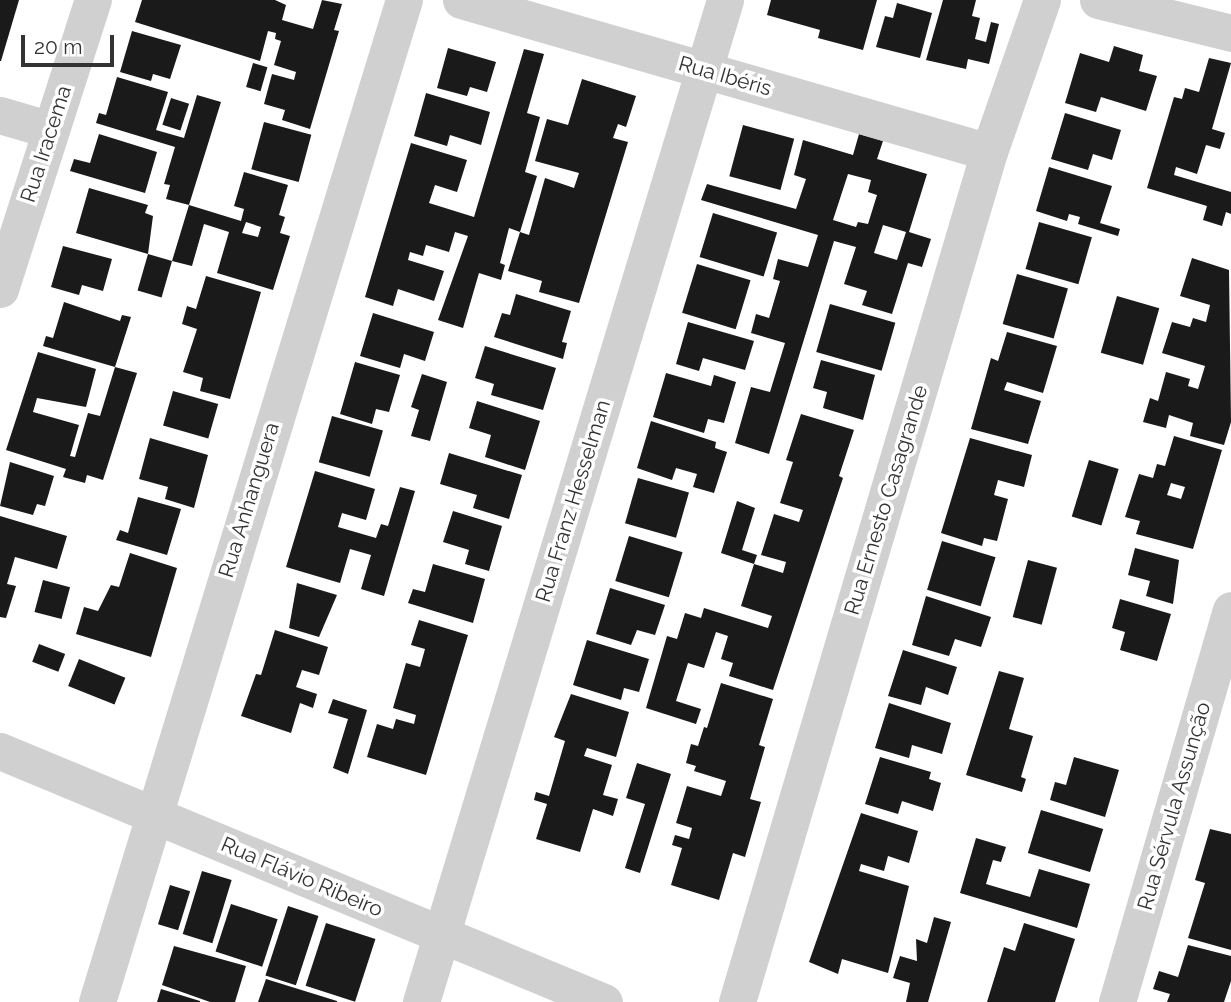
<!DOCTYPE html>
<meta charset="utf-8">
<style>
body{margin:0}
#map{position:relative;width:1231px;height:1002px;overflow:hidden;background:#fff;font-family:Raleway,sans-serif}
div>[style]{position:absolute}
.building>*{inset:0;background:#1a1a1a;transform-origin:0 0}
.minor>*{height:37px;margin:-18.5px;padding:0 18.5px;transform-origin:18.5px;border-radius:18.5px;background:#d0d0d0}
span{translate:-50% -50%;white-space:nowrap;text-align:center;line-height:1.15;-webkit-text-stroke:7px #fff;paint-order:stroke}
.street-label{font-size:21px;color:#333}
.scale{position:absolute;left:21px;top:35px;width:93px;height:32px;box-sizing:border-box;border:4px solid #333;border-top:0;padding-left:9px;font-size:21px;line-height:24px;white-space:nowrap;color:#333;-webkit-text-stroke:5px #fff;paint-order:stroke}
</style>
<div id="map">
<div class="building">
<div style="clip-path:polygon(0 0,19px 0,1px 61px,0 61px)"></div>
<div style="clip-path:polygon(142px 0,275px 0,286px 5px,282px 20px,313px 29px,322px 0,342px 4px,334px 30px,339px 31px,310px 129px,282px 120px,285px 110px,264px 104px,272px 74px,294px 80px,296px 72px,274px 65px,281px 41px,275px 39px,276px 33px,268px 31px,260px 61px,135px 22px)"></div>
<div style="clip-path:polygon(771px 0,877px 0,863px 50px,818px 38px,820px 30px,767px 15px)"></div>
<div style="clip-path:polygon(943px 0,976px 0,972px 16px,980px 18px,975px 39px,986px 42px,991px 22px,999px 24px,989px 64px,968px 59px,966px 69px,926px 60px)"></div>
<div style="clip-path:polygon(897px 3px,932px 13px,920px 58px,876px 47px,885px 16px,893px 18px)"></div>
<div style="clip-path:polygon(132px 31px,181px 45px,170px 79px,153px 74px,151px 81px,120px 72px)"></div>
<div style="clip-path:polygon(1114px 46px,1143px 55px,1139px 71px,1157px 76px,1146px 111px,1101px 97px,1096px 112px,1065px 103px,1080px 53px,1109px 62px)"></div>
<div style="clip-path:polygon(448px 48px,496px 62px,487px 92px,470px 87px,467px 96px,437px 88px)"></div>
<div style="clip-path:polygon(524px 49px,544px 54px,527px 113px,540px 117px,525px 172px,537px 176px,520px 232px,509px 228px,500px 263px,505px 265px,501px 280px,479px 273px,463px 328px,438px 320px,468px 236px,455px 232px,449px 252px,426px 245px,423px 256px,410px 252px,408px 260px,444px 271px,434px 301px,398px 289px,393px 306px,365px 297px,411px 143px,467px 160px,457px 192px,435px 185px,429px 203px,474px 217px)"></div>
<div style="clip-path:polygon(1209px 58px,1231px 63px,1212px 129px,1225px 133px,1220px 149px,1206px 145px,1197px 174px,1176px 167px,1174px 175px,1231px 192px,1231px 214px,1226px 212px,1222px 226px,1203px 220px,1207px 206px,1147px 188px,1174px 97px,1182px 99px,1185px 88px,1199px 92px)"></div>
<div style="left:253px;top:63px;width:15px;height:25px;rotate:16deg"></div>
<div style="clip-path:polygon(117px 77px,168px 92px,156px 130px,184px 138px,197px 95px,221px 102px,189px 205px,166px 199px,170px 185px,164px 184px,175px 147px,96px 123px,99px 113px,106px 115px)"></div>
<div style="clip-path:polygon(582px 79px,636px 96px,626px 127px,618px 124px,613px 138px,628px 142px,579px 303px,539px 292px,542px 281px,508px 271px,520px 232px,529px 235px,545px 178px,574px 188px,579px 173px,535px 161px,547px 119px,568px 125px)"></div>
<div style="clip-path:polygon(426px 93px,490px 112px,481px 145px,450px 135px,447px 146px,414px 136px)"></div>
<div style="left:171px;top:98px;width:19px;height:28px;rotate:18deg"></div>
<div style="clip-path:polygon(1065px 113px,1121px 130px,1112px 160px,1093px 154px,1088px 170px,1051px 159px)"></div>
<div style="left:264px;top:122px;width:49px;height:49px;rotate:15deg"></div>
<div style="left:743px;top:125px;width:53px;height:53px;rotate:15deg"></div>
<div style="clip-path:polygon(99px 134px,157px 152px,145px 193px,70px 171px,74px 159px,90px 163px)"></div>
<div style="clip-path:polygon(evenodd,859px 134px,883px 141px,877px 159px,927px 174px,909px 232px,931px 239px,922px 267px,908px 263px,892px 314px,862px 305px,867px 291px,844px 284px,856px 247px,834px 241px,769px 454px,735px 443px,751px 387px,770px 392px,785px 343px,751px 333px,756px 314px,769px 318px,780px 281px,773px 279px,778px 259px,808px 267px,818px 235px,701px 200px,707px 184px,796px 209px,806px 179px,794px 175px,803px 140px,853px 155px,859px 134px,848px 174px,871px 180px,868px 192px,877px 195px,868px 224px,858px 222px,856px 227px,833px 220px,848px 174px,859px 134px,883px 225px,906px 232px,897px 260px,874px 253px,883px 225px)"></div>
<div style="clip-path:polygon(1049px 167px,1112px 186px,1100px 223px,1120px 229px,1118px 236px,1078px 224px,1080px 217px,1069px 214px,1067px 221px,1036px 211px)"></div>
<div style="clip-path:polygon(evenodd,244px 172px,288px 185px,279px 215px,285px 217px,280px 233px,290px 236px,273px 290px,217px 273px,229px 232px,204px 224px,192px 266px,172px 261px,189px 205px,241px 221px,244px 209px,234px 206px,244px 172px,246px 222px,261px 227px,258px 237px,242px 233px,246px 222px)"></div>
<div style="clip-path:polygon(89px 188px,148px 205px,145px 213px,153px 216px,148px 254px,76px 233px)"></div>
<div style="left:713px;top:213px;width:67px;height:46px;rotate:17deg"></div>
<div style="left:1039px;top:222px;width:55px;height:49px;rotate:16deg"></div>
<div style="clip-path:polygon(63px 246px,112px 259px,103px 291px,82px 285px,79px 295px,51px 287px)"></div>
<div style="left:148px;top:254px;width:25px;height:38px;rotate:16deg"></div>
<div style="clip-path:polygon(1192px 258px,1229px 270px,1231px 422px,1224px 445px,1190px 436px,1193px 423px,1169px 415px,1166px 428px,1143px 422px,1150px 398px,1158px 401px,1166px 372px,1190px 379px,1188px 386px,1198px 389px,1205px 366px,1162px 353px,1172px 322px,1190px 327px,1193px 318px,1206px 322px,1210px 305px,1180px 296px)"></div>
<div style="left:697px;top:264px;width:56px;height:51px;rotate:17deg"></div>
<div style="left:1017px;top:274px;width:53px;height:52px;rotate:16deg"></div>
<div style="clip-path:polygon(206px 276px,261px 292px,230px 399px,200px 391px,203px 378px,183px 372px,197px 329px,182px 324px,187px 306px,196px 309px)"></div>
<div style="clip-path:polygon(516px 294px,571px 311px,562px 342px,567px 343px,563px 359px,494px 337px,502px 313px,510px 315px)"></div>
<div style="left:1117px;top:296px;width:44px;height:59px;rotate:16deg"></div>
<div style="clip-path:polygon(64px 302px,120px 321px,122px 315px,131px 317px,115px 367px,43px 346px,46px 336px,53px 338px)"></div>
<div style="left:830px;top:304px;width:68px;height:50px;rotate:16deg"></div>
<div style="clip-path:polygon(373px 313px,434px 332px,425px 361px,404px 354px,400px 368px,360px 356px)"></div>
<div style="clip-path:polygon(688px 322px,754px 341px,745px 370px,703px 358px,699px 371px,676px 364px)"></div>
<div style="clip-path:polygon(1007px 332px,1057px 346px,1043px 393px,1007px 382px,1004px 390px,1041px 401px,1028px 444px,971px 429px,991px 358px,998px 361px)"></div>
<div style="clip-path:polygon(485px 346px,556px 368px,543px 410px,491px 395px,494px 384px,475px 378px)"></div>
<div style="clip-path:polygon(38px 352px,96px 369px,86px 407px,37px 398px,33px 412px,79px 425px,70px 456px,75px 457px,88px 413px,100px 416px,115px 367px,137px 373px,103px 480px,87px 475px,85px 483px,63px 477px,66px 469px,6px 450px)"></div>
<div style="clip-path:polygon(821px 360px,875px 375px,863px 420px,823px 408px,827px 392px,813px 388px)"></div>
<div style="clip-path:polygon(355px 362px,400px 375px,389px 412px,376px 409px,372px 424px,340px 414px)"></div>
<div style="clip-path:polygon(666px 373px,711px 386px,714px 375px,736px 382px,724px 423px,708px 419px,704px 433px,653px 417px)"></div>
<div style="clip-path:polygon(422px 374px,447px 382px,430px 441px,411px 436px,419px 410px,411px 407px)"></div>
<div style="left:173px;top:391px;width:47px;height:36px;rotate:16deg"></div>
<div style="clip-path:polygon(477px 401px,540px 421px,525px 470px,485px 457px,491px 435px,469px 428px)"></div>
<div style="clip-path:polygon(801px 414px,854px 430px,839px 476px,843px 478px,773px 690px,729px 676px,733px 663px,721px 659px,728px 636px,716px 632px,704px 668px,688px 663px,676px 701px,701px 709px,696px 724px,646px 708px,667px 636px,677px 639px,685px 613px,701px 618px,704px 608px,768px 628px,772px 616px,741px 606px,754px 564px,783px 573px,786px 562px,761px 555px,774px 514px,799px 522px,803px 510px,780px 503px,793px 462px,786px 460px)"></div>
<div style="left:332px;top:416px;width:53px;height:48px;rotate:16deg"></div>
<div style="clip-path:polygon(651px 421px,716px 442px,715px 448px,727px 452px,714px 493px,693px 487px,697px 474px,676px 468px,672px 480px,637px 468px)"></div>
<div style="clip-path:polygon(evenodd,1174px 436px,1222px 450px,1193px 549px,1136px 534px,1140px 521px,1125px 517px,1139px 474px,1153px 478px,1157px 464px,1165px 466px,1174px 436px,1171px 483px,1185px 487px,1181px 499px,1167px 495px,1171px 483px)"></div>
<div style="clip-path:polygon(150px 438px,208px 455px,194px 508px,165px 499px,168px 487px,139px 479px)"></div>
<div style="clip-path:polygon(970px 438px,1032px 455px,1024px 487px,998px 480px,994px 495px,1008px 499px,997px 541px,984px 538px,982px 546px,941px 533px)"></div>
<div style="clip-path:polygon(449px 453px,522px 475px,509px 519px,473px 508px,477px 495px,440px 484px)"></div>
<div style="left:1089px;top:460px;width:31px;height:59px;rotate:17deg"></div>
<div style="clip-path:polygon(10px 462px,54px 476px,45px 506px,37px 504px,33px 515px,0 506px)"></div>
<div style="clip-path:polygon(315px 471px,375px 489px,366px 520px,342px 513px,338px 527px,376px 538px,381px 524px,388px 526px,400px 487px,415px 491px,384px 596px,361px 589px,371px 555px,350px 549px,340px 583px,286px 567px)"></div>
<div style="left:638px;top:478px;width:53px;height:47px;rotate:16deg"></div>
<div style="clip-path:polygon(138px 497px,181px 509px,167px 555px,116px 540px,120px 530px,128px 533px)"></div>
<div style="clip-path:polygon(737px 501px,755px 508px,742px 550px,757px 555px,754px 564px,721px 553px)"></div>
<div style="clip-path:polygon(453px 511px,502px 526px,489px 571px,465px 564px,469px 550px,443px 542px)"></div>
<div style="clip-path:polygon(0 516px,67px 536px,57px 569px,15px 557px,7px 584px,16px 586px,6px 618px,0 617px)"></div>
<div style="left:629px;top:536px;width:56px;height:47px;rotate:17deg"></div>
<div style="left:942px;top:541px;width:56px;height:51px;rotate:17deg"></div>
<div style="clip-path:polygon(1135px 548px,1179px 560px,1173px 604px,1146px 596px,1150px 581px,1128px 575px)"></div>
<div style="clip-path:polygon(130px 553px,177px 568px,151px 657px,76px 634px,84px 607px,98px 611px,111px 585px,119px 587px)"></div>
<div style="left:1028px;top:560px;width:30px;height:59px;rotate:15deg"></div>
<div style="clip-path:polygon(433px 564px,485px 579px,473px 623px,408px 603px,413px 589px,425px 592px)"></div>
<div style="left:43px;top:580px;width:28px;height:33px;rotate:15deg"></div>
<div style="clip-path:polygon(297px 583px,337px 595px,319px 637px,289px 628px)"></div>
<div style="clip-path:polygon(610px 588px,665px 605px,655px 635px,637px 630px,631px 645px,596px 634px)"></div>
<div style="clip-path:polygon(926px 596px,991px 617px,981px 647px,955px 639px,949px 656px,912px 645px)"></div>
<div style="clip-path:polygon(1120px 599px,1171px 614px,1157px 661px,1120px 650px,1125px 632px,1112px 628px)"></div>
<div style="clip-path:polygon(419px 620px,468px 635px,426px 775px,367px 757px,377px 724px,393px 729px,396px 719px,414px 724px,416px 715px,393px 708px,406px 663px,420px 667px,425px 649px,411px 645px)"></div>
<div style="clip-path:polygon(275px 630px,328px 647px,319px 675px,302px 670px,296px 687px,317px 694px,313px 708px,300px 703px,291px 733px,241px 716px,256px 674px,261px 675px)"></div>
<div style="clip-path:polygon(587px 640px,649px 659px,639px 692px,624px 688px,621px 700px,573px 685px)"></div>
<div style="left:39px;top:644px;width:28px;height:19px;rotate:21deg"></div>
<div style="clip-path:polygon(903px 650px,957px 667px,948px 695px,926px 687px,921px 705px,888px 696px)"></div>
<div style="left:79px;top:659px;width:50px;height:29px;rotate:22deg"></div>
<div style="clip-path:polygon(999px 671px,1024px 678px,1009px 729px,1033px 736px,1021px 777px,1026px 779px,1022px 792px,966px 775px)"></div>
<div style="clip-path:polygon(721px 683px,773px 699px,759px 745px,765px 747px,750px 799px,761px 802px,745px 857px,733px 853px,719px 900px,671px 885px,682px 848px,672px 845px,675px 835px,689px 839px,692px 828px,676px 823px,687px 786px,721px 796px,726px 781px,694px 771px,696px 766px,686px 763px,691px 744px,698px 746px,704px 727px,707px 728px)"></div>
<div style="clip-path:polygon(571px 694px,629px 712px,616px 757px,587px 748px,584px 756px,612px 765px,603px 795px,618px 799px,613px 816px,593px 809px,580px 852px,536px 839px,547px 804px,534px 800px,536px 792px,549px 796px,565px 741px,554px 737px)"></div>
<div style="clip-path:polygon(333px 699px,367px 710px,348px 774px,333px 768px,348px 719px,328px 713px)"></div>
<div style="clip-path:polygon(889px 703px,951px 723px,942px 754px,912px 745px,909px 758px,875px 748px)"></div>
<div style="clip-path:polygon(880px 757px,931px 772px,929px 779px,941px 783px,933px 811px,902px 801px,898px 814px,865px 804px)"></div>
<div style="clip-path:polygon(1074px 757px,1119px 770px,1105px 817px,1050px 800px,1055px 782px,1066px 785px)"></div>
<div style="clip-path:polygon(637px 763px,671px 774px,640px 873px,625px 868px,645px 804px,626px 798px)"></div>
<div style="left:1041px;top:810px;width:65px;height:45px;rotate:17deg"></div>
<div style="clip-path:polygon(861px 813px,918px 831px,909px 863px,888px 856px,884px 871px,861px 864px,859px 871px,909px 886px,888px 973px,842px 959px,838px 974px,809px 962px)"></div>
<div style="clip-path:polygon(1210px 829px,1231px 834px,1231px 950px,1188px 938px,1205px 883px,1195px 880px)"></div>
<div style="clip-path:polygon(976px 838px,1006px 847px,1001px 862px,993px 860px,986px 884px,1030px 897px,1039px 869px,1090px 884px,1077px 928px,960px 893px)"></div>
<div style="left:202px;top:871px;width:31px;height:66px;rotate:17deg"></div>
<div style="left:170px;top:885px;width:21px;height:41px;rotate:17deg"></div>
<div style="left:231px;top:904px;width:49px;height:50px;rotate:18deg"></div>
<div style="left:288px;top:906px;width:32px;height:73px;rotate:18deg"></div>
<div style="clip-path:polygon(934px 917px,951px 922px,928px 1002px,906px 1002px,910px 983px,893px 978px,900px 956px,917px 961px,916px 939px,927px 943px)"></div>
<div style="left:326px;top:923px;width:52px;height:66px;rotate:18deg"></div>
<div style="clip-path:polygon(1024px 923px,1075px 939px,1055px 1002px,987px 1002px,1004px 947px,1015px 951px)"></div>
<div style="clip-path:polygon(1188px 945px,1231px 956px,1231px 981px,1224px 1002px,1167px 1002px,1170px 994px,1153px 989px,1159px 971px,1178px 977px)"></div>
<div style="clip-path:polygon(174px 946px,246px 966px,235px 1002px,210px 1002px,162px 985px)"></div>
<div style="clip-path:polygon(266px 979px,337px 1001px,337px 1002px,258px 1002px)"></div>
<div style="clip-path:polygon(161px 989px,200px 1001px,200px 1002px,157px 1002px)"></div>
</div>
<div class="minor">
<div style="left:461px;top:0;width:549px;rotate:16.06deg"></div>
<div style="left:1098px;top:0;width:137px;rotate:13.9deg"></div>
<div style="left:0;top:115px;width:53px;rotate:16.4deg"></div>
<div style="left:0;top:289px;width:304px;rotate:-72.2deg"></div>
<div style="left:0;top:751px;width:654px;rotate:22.57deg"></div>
<div style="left:97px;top:1002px;width:1048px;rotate:-72.97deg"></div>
<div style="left:421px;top:1002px;width:1047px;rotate:-73.12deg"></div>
<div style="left:737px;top:1002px;width:887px;rotate:-73.49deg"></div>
<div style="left:989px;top:152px;width:161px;rotate:-70.8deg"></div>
<div style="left:1117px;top:1002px;width:408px;rotate:-73.8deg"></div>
</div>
<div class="street-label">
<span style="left:725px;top:76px;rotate:16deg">Rua Ibéris</span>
<span style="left:46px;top:144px;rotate:-72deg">Rua Iracema</span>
<span style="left:249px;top:500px;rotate:-73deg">Rua Anhanguera</span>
<span style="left:886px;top:500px;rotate:-73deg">Rua Ernesto Casagrande</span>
<span style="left:573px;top:501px;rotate:-73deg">Rua Franz Hesselman</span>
<span style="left:1174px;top:806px;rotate:-74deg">Rua Sérvula Assunção</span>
<span style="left:302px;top:877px;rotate:23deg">Rua Flávio Ribeiro</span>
</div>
<div class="scale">20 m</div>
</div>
